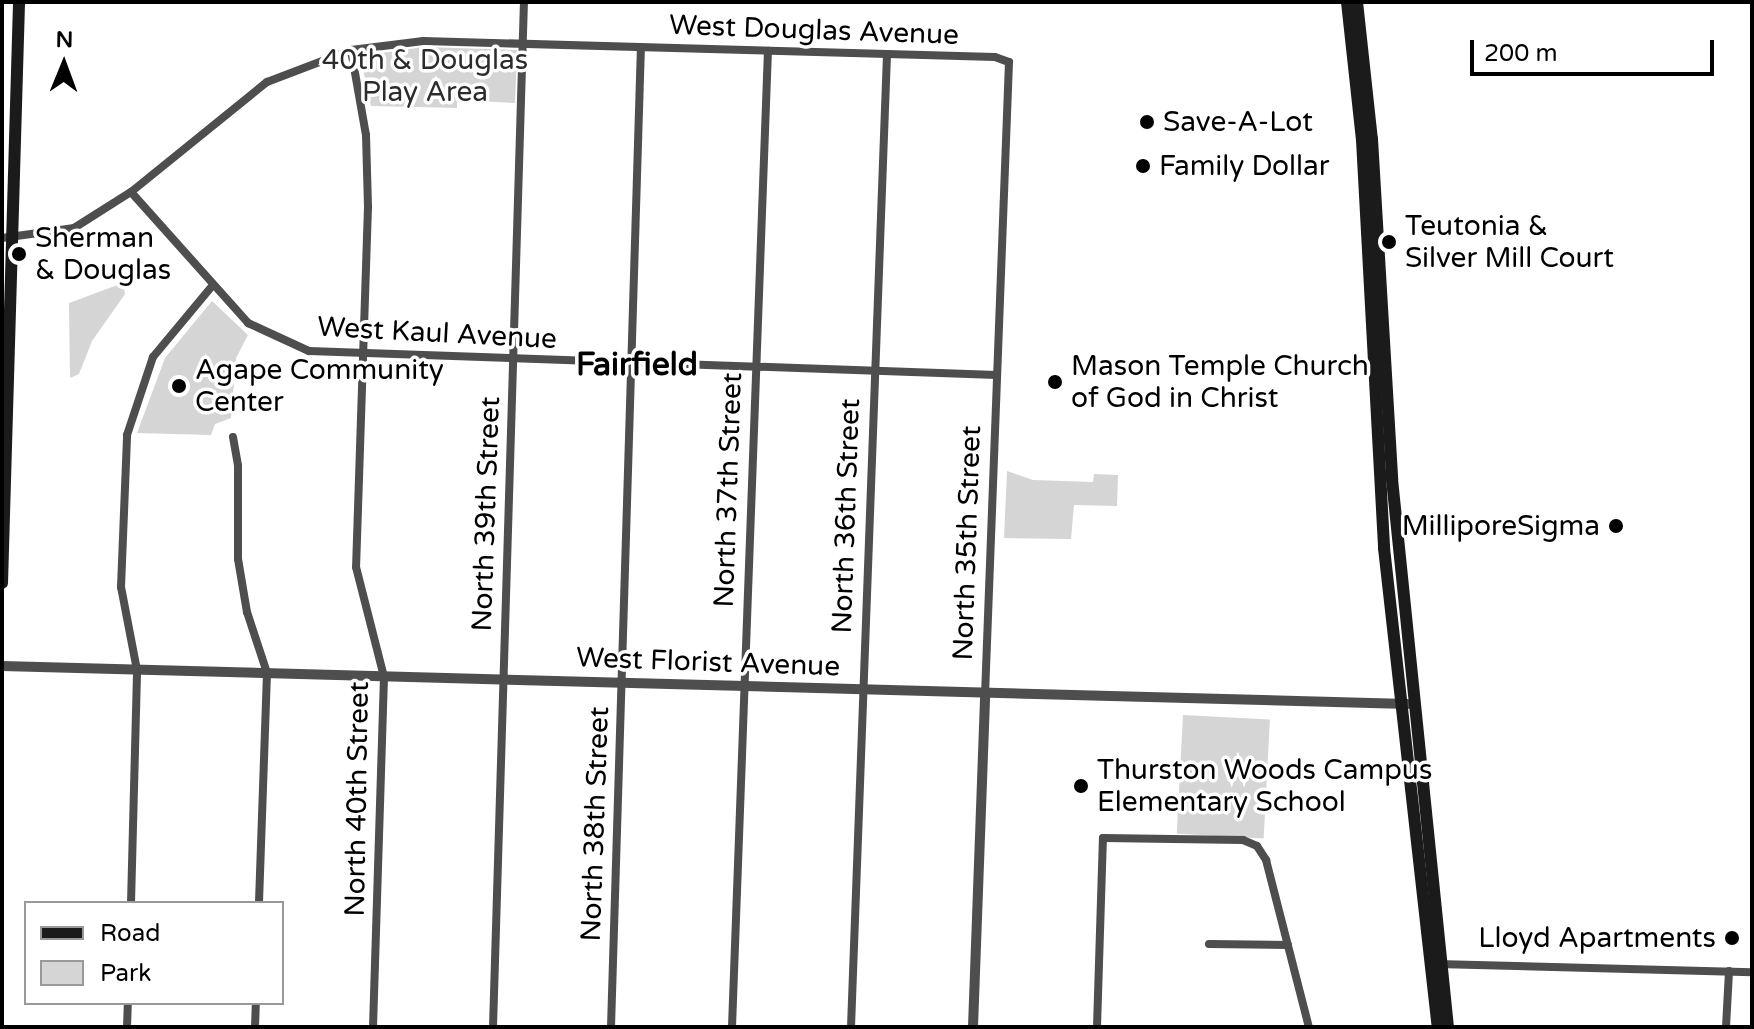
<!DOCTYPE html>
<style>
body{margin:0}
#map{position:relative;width:1754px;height:1029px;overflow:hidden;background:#fff;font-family:"Varela Round",sans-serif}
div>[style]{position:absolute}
.green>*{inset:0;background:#d5d5d5;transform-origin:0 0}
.minor>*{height:8px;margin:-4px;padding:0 4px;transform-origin:4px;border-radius:4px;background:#4e4e4e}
.tertiary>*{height:10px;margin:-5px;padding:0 5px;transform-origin:5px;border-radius:5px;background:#4e4e4e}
.secondary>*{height:12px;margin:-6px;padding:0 6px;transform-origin:6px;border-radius:6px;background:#1b1b1b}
.dots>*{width:22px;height:22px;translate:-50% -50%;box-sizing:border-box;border:4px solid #fff;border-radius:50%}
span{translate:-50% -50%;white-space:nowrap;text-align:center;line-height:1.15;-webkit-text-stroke:7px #fff;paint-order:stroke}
.street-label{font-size:28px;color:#000}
.park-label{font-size:28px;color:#2c2c2c}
.poi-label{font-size:28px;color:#000}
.left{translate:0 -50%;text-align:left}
.right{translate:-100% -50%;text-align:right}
.quarter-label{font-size:32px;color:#000;font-weight:700}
.frame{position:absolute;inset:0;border:4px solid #000;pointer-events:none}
.legend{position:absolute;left:24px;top:901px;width:260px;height:104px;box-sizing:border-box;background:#fff;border:2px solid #999;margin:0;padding:10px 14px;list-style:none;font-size:24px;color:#000}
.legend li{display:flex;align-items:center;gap:16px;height:40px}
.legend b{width:40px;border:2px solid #999}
.north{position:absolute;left:24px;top:24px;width:80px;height:80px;-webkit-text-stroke:6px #fff;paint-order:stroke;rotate:1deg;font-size:22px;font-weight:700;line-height:32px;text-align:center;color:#000}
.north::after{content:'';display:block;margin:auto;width:28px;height:36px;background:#000;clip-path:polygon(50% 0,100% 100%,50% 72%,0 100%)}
.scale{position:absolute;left:1470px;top:40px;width:244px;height:36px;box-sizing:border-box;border:4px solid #000;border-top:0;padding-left:10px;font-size:24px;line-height:28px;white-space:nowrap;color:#000;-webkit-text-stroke:6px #fff;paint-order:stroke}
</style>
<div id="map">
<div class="green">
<div style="clip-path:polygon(424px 47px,517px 50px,515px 103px,457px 100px,457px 108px,371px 106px,360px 56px)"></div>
<div style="clip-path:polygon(123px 283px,125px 294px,92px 341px,79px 374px,70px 378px,69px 303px)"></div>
<div style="clip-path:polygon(212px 301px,248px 335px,236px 358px,231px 418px,215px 424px,211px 435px,137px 433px,165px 358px)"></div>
<div style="clip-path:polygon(1007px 471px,1033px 480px,1093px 482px,1094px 474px,1118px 475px,1117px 506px,1074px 505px,1071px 539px,1004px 538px)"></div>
<div style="left:1183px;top:715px;width:87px;height:119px;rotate:3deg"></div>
</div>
<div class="minor">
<div style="left:351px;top:50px;width:86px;rotate:80deg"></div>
<div style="left:366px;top:135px;width:72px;rotate:88.4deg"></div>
<div style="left:368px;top:207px;width:360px;rotate:91.9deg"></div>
<div style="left:356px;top:567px;width:114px;rotate:75.7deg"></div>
<div style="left:384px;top:677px;width:350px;rotate:91.8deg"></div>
<div style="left:131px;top:192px;width:176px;rotate:48.2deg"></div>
<div style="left:248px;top:323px;width:67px;rotate:24.7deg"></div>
<div style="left:309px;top:351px;width:688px;rotate:2deg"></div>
<div style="left:2px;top:238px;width:73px;rotate:-7.9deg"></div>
<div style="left:74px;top:228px;width:67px;rotate:-32.3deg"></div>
<div style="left:131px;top:192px;width:175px;rotate:-39deg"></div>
<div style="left:267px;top:82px;width:90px;rotate:-20.9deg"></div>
<div style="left:351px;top:50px;width:73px;rotate:-7.1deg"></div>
<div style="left:423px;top:41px;width:572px;rotate:1.6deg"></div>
<div style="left:995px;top:57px;width:15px;rotate:20deg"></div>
<div style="left:1009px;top:62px;width:632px;rotate:92.17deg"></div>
<div style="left:233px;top:437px;width:29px;rotate:80deg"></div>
<div style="left:238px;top:466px;width:93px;rotate:90deg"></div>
<div style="left:238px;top:559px;width:54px;rotate:80.4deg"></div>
<div style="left:247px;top:612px;width:64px;rotate:71.8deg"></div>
<div style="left:267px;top:673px;width:230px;rotate:92deg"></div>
<div style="left:131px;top:903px;width:233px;rotate:-88.5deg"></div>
<div style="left:137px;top:670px;width:85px;rotate:-100.9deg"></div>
<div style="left:121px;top:587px;width:152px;rotate:-87.7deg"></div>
<div style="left:127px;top:435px;width:82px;rotate:-71.6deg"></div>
<div style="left:153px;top:357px;width:94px;rotate:-50.2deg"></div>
<div style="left:1209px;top:944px;width:79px;rotate:0.7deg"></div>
<div style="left:1437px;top:964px;width:315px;rotate:1.5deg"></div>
<div style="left:127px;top:1027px;width:24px;rotate:-88deg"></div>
<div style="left:255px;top:1027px;width:24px;rotate:-88deg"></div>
<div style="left:493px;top:1027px;width:1025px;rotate:-88.27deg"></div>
<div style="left:611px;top:1027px;width:980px;rotate:-88.25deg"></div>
<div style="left:732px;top:1027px;width:977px;rotate:-87.89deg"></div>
<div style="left:851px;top:1027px;width:973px;rotate:-87.88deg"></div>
<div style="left:1097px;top:1027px;width:189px;rotate:-88.2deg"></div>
<div style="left:1103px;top:838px;width:140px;rotate:0.8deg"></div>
<div style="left:1243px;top:840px;width:15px;rotate:23deg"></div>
<div style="left:1257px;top:846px;width:17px;rotate:57deg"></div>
<div style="left:1266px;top:860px;width:172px;rotate:75.6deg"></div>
<div style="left:1726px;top:1027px;width:56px;rotate:-86.9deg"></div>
</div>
<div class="tertiary">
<div style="left:2px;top:666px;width:1406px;rotate:1.55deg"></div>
<div style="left:973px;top:1027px;width:333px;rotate:-87.9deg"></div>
</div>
<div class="secondary">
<div style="left:1347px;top:2px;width:139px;rotate:83.8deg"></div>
<div style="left:1362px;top:140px;width:409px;rotate:86.9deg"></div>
<div style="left:1384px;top:548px;width:482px;rotate:83.6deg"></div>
<div style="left:1357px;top:2px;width:138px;rotate:83.8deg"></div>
<div style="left:1372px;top:139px;width:341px;rotate:86.6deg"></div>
<div style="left:1392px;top:479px;width:551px;rotate:84.17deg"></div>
<div style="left:2px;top:583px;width:581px;rotate:-88.32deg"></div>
</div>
<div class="dots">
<div style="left:1147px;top:122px;background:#000"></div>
<div style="left:1143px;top:166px;background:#000"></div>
<div style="left:1389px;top:242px;background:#000"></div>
<div style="left:19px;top:254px;background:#000"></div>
<div style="left:1055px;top:382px;background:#000"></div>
<div style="left:179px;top:386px;background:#000"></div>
<div style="left:1616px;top:526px;background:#000"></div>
<div style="left:1081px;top:786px;background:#000"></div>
<div style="left:1732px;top:938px;background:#000"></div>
</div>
<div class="street-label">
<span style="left:814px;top:30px;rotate:2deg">West Douglas Avenue</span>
<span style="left:437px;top:333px;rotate:3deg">West Kaul Avenue</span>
<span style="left:728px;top:490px;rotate:-88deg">North 37th Street</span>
<span style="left:486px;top:514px;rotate:-88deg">North 39th Street</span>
<span style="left:846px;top:516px;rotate:-88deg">North 36th Street</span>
<span style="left:967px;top:543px;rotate:-88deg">North 35th Street</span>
<span style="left:708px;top:662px;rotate:2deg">West Florist Avenue</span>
<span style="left:357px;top:799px;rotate:-89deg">North 40th Street</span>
<span style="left:595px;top:824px;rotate:-88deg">North 38th Street</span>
</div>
<div class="park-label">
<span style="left:425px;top:76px">40th &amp; Douglas<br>Play Area</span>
</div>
<div class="poi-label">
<span class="left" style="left:1163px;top:122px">Save-A-Lot</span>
<span class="left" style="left:1159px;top:166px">Family Dollar</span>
<span class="left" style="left:1405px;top:242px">Teutonia &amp;<br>Silver Mill Court</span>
<span class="left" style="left:35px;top:254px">Sherman<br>&amp; Douglas</span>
<span class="left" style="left:1071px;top:382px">Mason Temple Church<br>of God in Christ</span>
<span class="left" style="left:195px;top:386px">Agape Community<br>Center</span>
<span class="right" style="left:1600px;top:526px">MilliporeSigma</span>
<span class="left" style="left:1097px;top:786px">Thurston Woods Campus<br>Elementary School</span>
<span class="right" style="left:1716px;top:938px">Lloyd Apartments</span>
</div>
<div class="quarter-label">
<span style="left:637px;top:365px">Fairfield</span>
</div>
<div class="frame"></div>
<ul class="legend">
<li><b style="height:10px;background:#1b1b1b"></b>Road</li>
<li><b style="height:22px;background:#d5d5d5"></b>Park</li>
</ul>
<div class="north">N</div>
<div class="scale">200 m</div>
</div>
